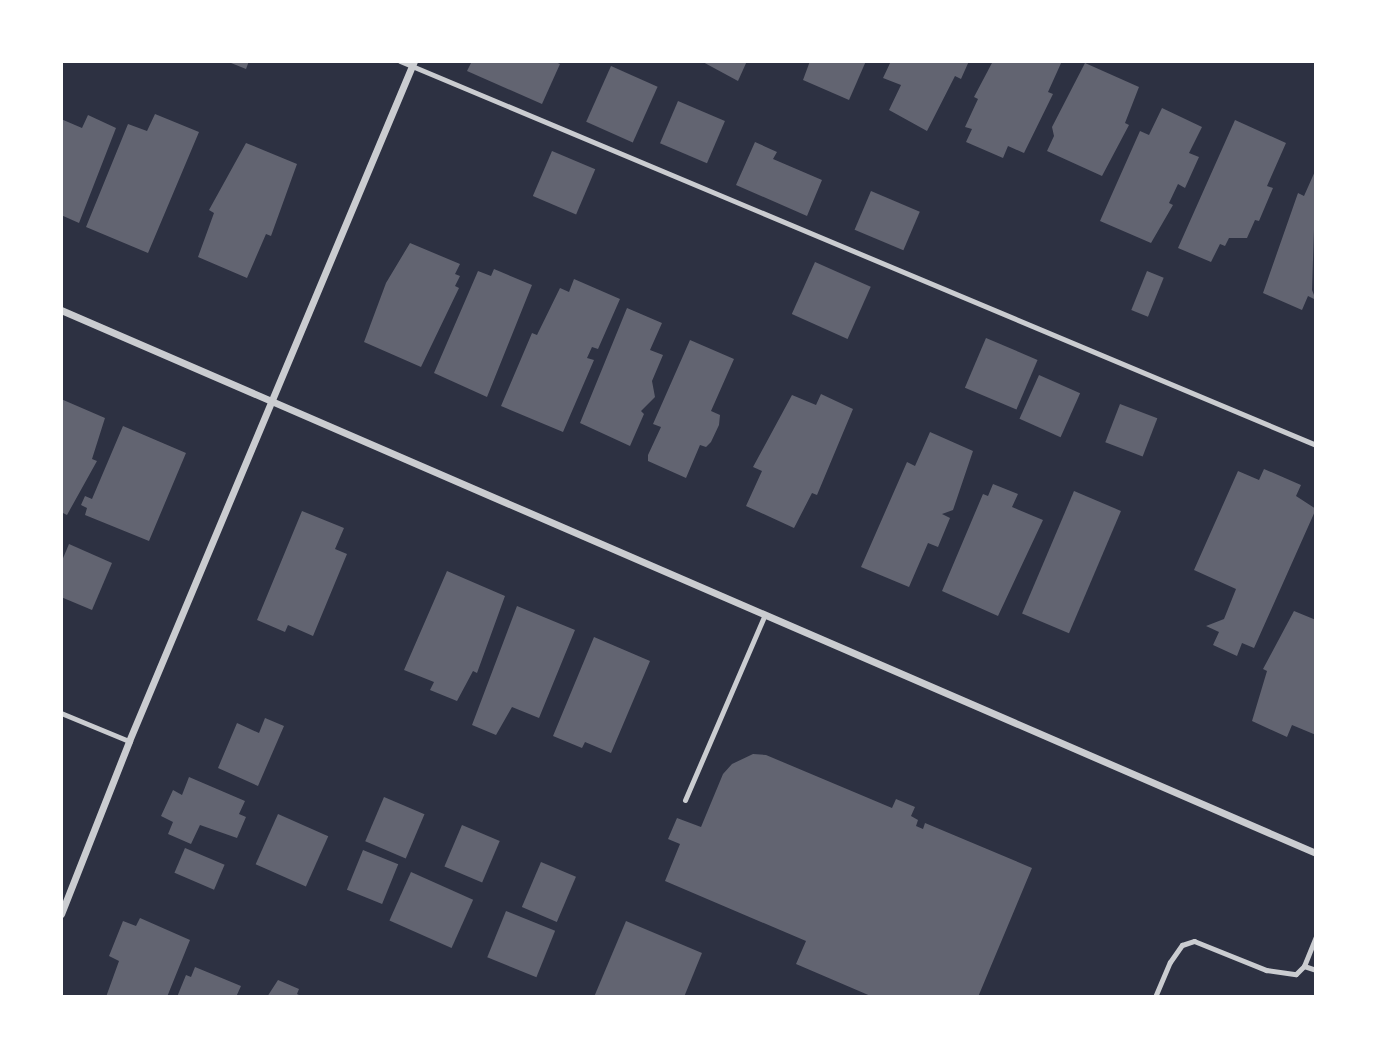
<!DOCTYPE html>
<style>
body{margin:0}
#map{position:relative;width:1377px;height:1058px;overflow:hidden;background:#2d3142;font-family:Montserrat,sans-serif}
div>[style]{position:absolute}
.building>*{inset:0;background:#626471;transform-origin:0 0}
.service>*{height:5px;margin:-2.5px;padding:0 2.5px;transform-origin:2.5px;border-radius:2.5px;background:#caccd0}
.minor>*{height:7px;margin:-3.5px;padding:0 3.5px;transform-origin:3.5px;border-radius:3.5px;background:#caccd0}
span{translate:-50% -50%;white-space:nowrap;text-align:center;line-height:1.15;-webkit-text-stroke:7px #fff;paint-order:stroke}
.frame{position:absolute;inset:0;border:63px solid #fff;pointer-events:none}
</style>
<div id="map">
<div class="building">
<div style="clip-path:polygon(226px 61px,249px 61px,246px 69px)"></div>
<div style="clip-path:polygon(472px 61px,553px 61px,560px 64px,542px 104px,467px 71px)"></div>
<div style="clip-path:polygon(701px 61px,747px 61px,738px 81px)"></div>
<div style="clip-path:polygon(810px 61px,866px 61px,849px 100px,803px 80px)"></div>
<div style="clip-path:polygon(891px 61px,969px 61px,961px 79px,955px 76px,927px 131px,889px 110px,901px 85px,883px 78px)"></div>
<div style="clip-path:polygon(993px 61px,1062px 61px,1048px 92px,1053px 94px,1024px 153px,1008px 146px,1003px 158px,966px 142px,972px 129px,965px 127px,978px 99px,974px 97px)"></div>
<div style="clip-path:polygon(1085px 63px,1139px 87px,1125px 123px,1129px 125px,1102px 176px,1047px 151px,1054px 136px,1052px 127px)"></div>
<div style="left:611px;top:66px;width:51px;height:61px;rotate:24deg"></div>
<div style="left:678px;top:101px;width:51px;height:46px;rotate:23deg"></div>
<div style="clip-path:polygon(1162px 108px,1202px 127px,1189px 153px,1199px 157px,1185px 188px,1178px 184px,1169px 203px,1173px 205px,1151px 243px,1100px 221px,1140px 131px,1149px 135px)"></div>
<div style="clip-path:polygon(155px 114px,199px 132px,148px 253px,86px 227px,128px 124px,147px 131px)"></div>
<div style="clip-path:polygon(88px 115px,116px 128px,79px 223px,61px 215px,61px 119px,82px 128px)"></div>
<div style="clip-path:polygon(1235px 120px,1286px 143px,1267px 186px,1273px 188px,1259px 221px,1255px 220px,1247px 238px,1229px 238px,1225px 246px,1220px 244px,1211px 262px,1178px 248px)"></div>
<div style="clip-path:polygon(755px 142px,777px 152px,773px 159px,822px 180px,807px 216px,736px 185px)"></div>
<div style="clip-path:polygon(246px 143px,297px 164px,271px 236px,266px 234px,247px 278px,198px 257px,214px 213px,209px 210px)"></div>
<div style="left:552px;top:151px;width:47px;height:49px;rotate:23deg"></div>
<div style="clip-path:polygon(1316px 169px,1312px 290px,1316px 300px,1308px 296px,1302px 310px,1263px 293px,1298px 193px,1304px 196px)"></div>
<div style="left:871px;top:191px;width:53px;height:42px;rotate:23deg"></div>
<div style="clip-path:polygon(410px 243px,460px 264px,455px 274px,460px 276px,455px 286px,459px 288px,421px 367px,364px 342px,386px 283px)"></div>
<div style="left:815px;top:262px;width:61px;height:57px;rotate:24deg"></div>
<div style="clip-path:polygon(494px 269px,532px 285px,487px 397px,434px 373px,478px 271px,491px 276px)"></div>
<div style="left:1147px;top:271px;width:18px;height:42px;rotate:22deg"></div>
<div style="clip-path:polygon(574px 279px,620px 299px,598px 349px,592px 347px,587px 358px,594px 360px,563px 432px,501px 406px,532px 333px,537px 335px,560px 288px,569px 292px)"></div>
<div style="clip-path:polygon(627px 308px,662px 323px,650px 350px,663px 355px,652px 381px,655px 397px,641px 411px,644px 414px,630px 446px,580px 423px)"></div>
<div style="left:986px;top:338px;width:56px;height:54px;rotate:23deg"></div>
<div style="clip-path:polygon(690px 340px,734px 359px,711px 411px,720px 415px,719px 425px,711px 442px,706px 447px,700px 445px,686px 478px,648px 461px,648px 455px,661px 427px,653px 424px)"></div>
<div style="left:1039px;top:375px;width:45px;height:48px;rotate:24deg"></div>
<div style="clip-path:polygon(821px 394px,853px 409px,817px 495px,812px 493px,794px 528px,746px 506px,762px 471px,753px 467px,792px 395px,816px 405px)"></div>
<div style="clip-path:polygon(61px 399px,105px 418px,92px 459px,97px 461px,67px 515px,61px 512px)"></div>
<div style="left:1120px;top:404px;width:40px;height:41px;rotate:21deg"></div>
<div style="clip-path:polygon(123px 426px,186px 453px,149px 541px,85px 515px,87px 508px,81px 505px,85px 496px,92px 499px)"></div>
<div style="clip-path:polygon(930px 432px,973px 451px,953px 510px,942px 514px,950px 518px,938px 547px,928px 543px,909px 587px,861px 567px,907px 462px,915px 466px)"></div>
<div style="clip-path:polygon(1264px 469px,1301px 485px,1296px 496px,1316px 509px,1254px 648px,1242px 643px,1237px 656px,1213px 645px,1219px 632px,1206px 626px,1224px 619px,1236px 589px,1194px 570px,1238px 471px,1259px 480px)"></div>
<div style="clip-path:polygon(993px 484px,1018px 494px,1012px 507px,1043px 520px,998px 616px,942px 591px,983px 494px,988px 496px)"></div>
<div style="left:1074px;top:491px;width:51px;height:133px;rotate:23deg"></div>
<div style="clip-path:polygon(302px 511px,344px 528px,335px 549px,347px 554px,313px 636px,288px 625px,285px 632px,257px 620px)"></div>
<div style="clip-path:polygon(69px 544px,112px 563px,92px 610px,61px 597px,61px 563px)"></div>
<div style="clip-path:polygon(447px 571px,505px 596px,477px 673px,473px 671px,457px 701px,430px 690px,434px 682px,404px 670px)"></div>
<div style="clip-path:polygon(517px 606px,575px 630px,539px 718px,512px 707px,496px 735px,472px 725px)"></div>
<div style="clip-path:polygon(1294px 611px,1316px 620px,1316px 735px,1292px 725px,1287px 737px,1252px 721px,1267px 671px,1263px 669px)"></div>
<div style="clip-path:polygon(594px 637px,650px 661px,611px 753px,585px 742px,582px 748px,553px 736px)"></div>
<div style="clip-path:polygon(265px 718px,284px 726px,258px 786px,218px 768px,237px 723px,259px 733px)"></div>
<div style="clip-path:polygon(753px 754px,766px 755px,892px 808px,896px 799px,915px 807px,911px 816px,918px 820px,916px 826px,923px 829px,925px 823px,1032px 868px,978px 997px,873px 997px,796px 964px,806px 941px,665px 881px,680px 844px,668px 839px,677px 818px,701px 827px,723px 774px,732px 764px)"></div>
<div style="clip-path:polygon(189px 777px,245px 801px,239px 814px,246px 817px,237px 838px,200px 825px,191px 844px,168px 834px,173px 822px,161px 816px,173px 790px,182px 795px)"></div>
<div style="left:384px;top:797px;width:44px;height:48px;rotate:23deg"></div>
<div style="left:278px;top:814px;width:55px;height:55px;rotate:24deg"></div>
<div style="left:462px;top:825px;width:41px;height:45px;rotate:23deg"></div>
<div style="left:185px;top:848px;width:43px;height:27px;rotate:23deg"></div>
<div style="left:363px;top:850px;width:38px;height:43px;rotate:22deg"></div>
<div style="left:541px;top:862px;width:38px;height:49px;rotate:23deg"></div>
<div style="left:411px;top:872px;width:68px;height:53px;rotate:24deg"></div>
<div style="left:506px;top:911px;width:53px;height:50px;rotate:22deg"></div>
<div style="clip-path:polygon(140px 918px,190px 940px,167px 997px,106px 997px,119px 961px,109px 956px,123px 921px,136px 926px)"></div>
<div style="clip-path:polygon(626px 921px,702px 953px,684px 997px,594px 997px)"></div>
<div style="clip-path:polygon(195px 967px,241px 986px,236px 997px,177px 997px,186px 975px,191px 977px)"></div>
<div style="clip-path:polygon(278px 980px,299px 989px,297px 994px,303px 997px,267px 997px)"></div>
</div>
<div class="service">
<div style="left:400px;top:61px;width:993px;rotate:22.74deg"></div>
<div style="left:61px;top:713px;width:74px;rotate:22.4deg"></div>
<div style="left:685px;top:800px;width:202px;rotate:-66.7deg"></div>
<div style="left:1304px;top:966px;width:32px;rotate:-68deg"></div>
<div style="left:1155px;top:997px;width:38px;rotate:-67deg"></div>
<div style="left:1170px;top:962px;width:21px;rotate:-55deg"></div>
<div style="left:1182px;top:945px;width:13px;rotate:-18deg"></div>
<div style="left:1194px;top:941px;width:78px;rotate:21.9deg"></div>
<div style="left:1266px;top:970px;width:30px;rotate:8deg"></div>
<div style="left:1296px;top:974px;width:11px;rotate:-45deg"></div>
<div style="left:1304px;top:966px;width:13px;rotate:18deg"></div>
</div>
<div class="minor">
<div style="left:61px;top:310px;width:1367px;rotate:23.4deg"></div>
<div style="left:61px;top:914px;width:186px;rotate:-68.5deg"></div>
<div style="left:129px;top:741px;width:737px;rotate:-67.26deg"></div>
</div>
<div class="frame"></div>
</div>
